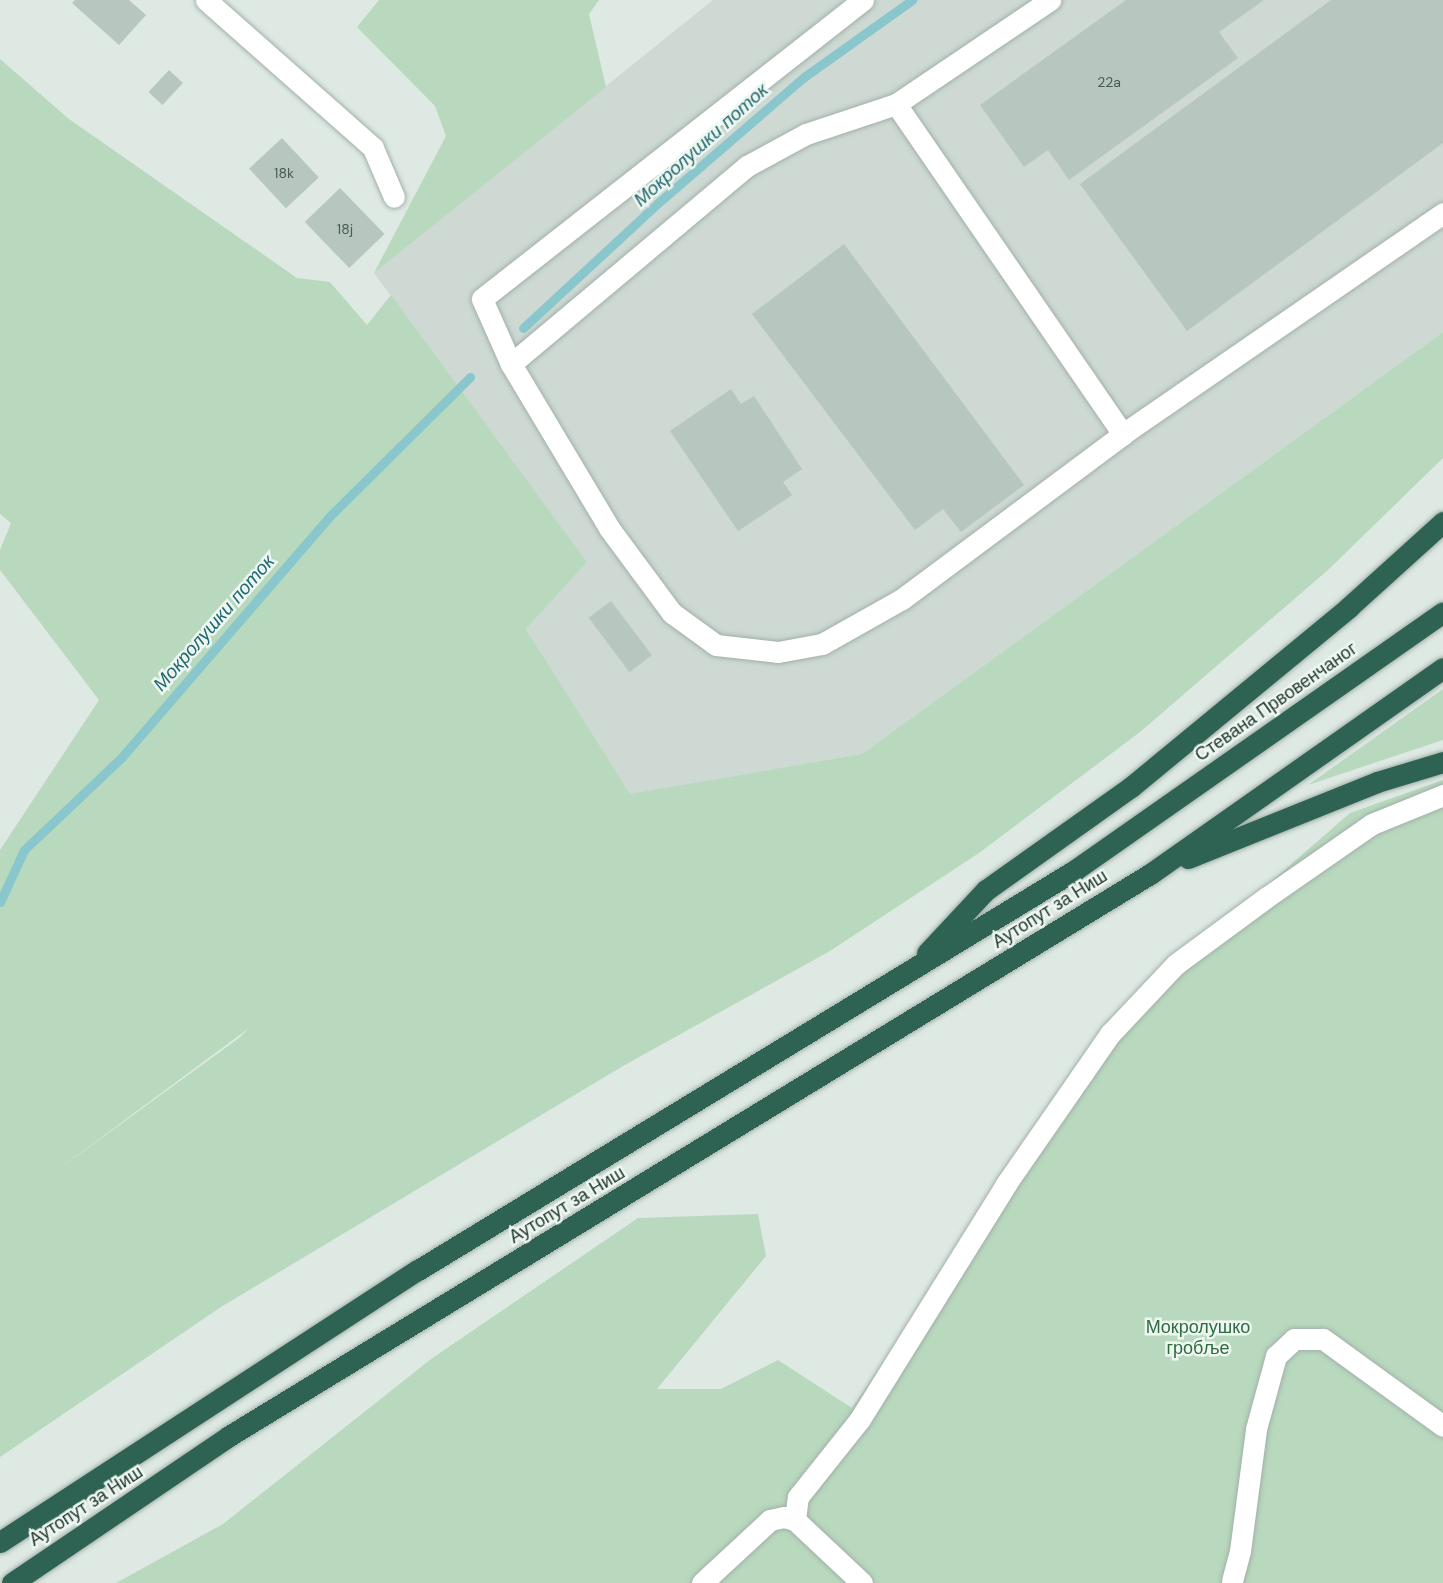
<!DOCTYPE html>
<html>
<head>
<meta charset="utf-8">
<style>
  body { margin:0 }
  #map { position:relative; width:1443px; height:1583px; overflow:hidden; background:#dee9e3; font-family:"DM Sans",sans-serif }
  div>[style] { position:absolute }
  [style*='--x'] { left:calc(var(--x)*1px); top:calc(var(--y)*1px); width:calc(var(--w)*1px); rotate:calc(var(--a)*1deg) }
  .built>* { inset:0; background:#cdd9d2 }
  .green>* { inset:0; background:#b8d9be }
  .stream>* { height:9px; margin:-4.5px; padding:0 4.5px; transform-origin:4.5px; border-radius:4.5px; background:#89c7cc }
  .building>* { inset:0; background:#b7c6bf; transform-origin:0 0 }
  .roads { filter:drop-shadow(0 0 2px #a2b0a9) drop-shadow(0 0 2px #a2b0a9) }
  .minor>* { height:21px; margin:-10.5px; padding:0 10.5px; transform-origin:10.5px; border-radius:10.5px; background:#fff }
  .highway>* { height:21px; margin:-10.5px; padding:0 10.5px; transform-origin:10.5px; border-radius:10.5px; background:#2e6253 }
  span { translate:-50% -50%; white-space:nowrap; text-align:center; line-height:1.15; -webkit-text-stroke:5px #eef6f1; paint-order:stroke }
  .number-label { font-size:14px; color:#465c53 }
  .number-label span { -webkit-text-stroke-width:0 }
  .street-label { font-size:18px; color:#21382f }
  .park-label { font-size:18px; color:#2e6c40 }
  .water-label { font-size:19px; color:#1f696f; font-style:italic }
</style>
</head>
<body>
<div id="map">
  <div class="built">
    <i style="clip-path:polygon(713px 0,1443px 0,1443px 332px,862px 754px,630px 795px,526px 629px,587px 562px,374px 273px)"></i>
  </div>
  <div class="green">
    <i style="clip-path:polygon(379px 0,599px 0,589px 14px,606px 87px,374px 273px,446px 136px,435px 106px,357px 27px)"></i>
    <i style="clip-path:polygon(evenodd,0 59px,69px 119px,297px 278px,330px 282px,367px 325px,391px 295px,587px 562px,526px 629px,630px 794px,862px 754px,1443px 332px,1443px 458px,1328px 570px,1140px 732px,979px 853px,830px 951px,623px 1066px,221px 1307px,0 1457px,0 850px,99px 700px,0 570px,0 550px,11px 523px,0 514px,0 59px,249px 1028px,239px 1038px,48px 1177px,249px 1028px)"></i>
    <i style="clip-path:polygon(1443px 688px,1443px 740px,1308px 785px,1443px 689px)"></i>
    <i style="clip-path:polygon(1443px 780px,1443px 1583px,116px 1583px,223px 1524px,431px 1359px,638px 1218px,758px 1214px,766px 1256px,657px 1389px,721px 1389px,778px 1360px,852px 1408px,1110px 1034px,1176px 964px,1350px 813px)"></i>
  </div>
  <div class="stream">
    <i style="--x:523;--y:328;--w:184;--a:-42.8"></i>
    <i style="--x:658;--y:203;--w:193;--a:-40.8"></i>
    <i style="--x:804;--y:77;--w:133;--a:-35.5"></i>
    <i style="--x:0;--y:902;--w:57;--a:-65.2"></i>
    <i style="--x:24;--y:850;--w:134;--a:-43.5"></i>
    <i style="--x:121;--y:758;--w:321;--a:-49.2"></i>
    <i style="--x:331;--y:515;--w:196;--a:-44.8"></i>
  </div>
  <div class="building">
    <i style="clip-path:polygon(75px 0,129px 0,146px 15px,119px 45px,72px 3px)"></i>
    <i style="clip-path:polygon(1126px 0,1264px 0,1219px 32px,1238px 58px,1069px 180px,1048px 150px,1024px 167px,980px 105px)"></i>
    <i style="clip-path:polygon(1331px 0,1443px 0,1443px 143px,1187px 331px,1080px 184px)"></i>
    <i style="left:169px;top:70px;width:19px;height:30px;rotate:43deg"></i>
    <i style="left:282px;top:138px;width:54px;height:45px;rotate:47deg"></i>
    <i style="left:340px;top:188px;width:64px;height:49px;rotate:46deg"></i>
    <i style="clip-path:polygon(844px 244px,1024px 485px,961px 532px,943px 509px,915px 530px,752px 314px)"></i>
    <i style="clip-path:polygon(731px 389px,741px 404px,754px 396px,802px 469px,783px 482px,792px 495px,738px 531px,670px 431px)"></i>
    <i style="left:611px;top:601px;width:68px;height:28px;rotate:53deg"></i>
  </div>
  <div class="roads">
    <div class="minor">
      <i style="--x:206;--y:0;--w:223;--a:41.5"></i>
      <i style="--x:373;--y:148;--w:53;--a:66.8"></i>
      <i style="--x:863;--y:0;--w:484;--a:141.9"></i>
      <i style="--x:482;--y:299;--w:71;--a:66"></i>
      <i style="--x:511;--y:364;--w:191;--a:59.1"></i>
      <i style="--x:609;--y:528;--w:106;--a:53.5"></i>
      <i style="--x:672;--y:613;--w:54;--a:36"></i>
      <i style="--x:716;--y:645;--w:62;--a:6.4"></i>
      <i style="--x:778;--y:652;--w:45;--a:-10.3"></i>
      <i style="--x:822;--y:644;--w:92;--a:-29.4"></i>
      <i style="--x:902;--y:599;--w:276;--a:-36.7"></i>
      <i style="--x:1123;--y:434;--w:389;--a:-34.6"></i>
      <i style="--x:896;--y:104;--w:401;--a:55.5"></i>
      <i style="--x:511;--y:364;--w:308;--a:-40"></i>
      <i style="--x:747;--y:166;--w:67;--a:-28.5"></i>
      <i style="--x:806;--y:134;--w:95;--a:-18.4"></i>
      <i style="--x:896;--y:104;--w:186;--a:-34"></i>
      <i style="--x:1232;--y:1581;--w:31;--a:-75"></i>
      <i style="--x:1240;--y:1551;--w:123;--a:-82.5"></i>
      <i style="--x:1256;--y:1429;--w:76;--a:-74.7"></i>
      <i style="--x:1276;--y:1356;--w:25;--a:-43"></i>
      <i style="--x:1294;--y:1339;--w:29;--a:0"></i>
      <i style="--x:1323;--y:1339;--w:148;--a:35.9"></i>
      <i style="--x:702;--y:1583;--w:93;--a:-42.8"></i>
      <i style="--x:770;--y:1520;--w:14;--a:-12"></i>
      <i style="--x:784;--y:1517;--w:11;--a:15"></i>
      <i style="--x:862;--y:1583;--w:92;--a:-136.8"></i>
      <i style="--x:795;--y:1520;--w:23;--a:-83"></i>
      <i style="--x:798;--y:1497;--w:100;--a:-51.5"></i>
      <i style="--x:860;--y:1419;--w:277;--a:-58.1"></i>
      <i style="--x:1006;--y:1184;--w:183;--a:-55.3"></i>
      <i style="--x:1110;--y:1034;--w:96;--a:-46.7"></i>
      <i style="--x:1176;--y:964;--w:113;--a:-36.4"></i>
      <i style="--x:1267;--y:897;--w:128;--a:-34.8"></i>
      <i style="--x:1372;--y:824;--w:77;--a:-22.2"></i>
    </div>
    <div class="highway">
      <i style="--x:1188;--y:858;--w:204;--a:-21.9"></i>
      <i style="--x:1377;--y:782;--w:69;--a:-16.9"></i>
      <i style="--x:927;--y:953;--w:86;--a:-46.9"></i>
      <i style="--x:986;--y:890;--w:178;--a:-35.4"></i>
      <i style="--x:1131;--y:787;--w:283;--a:-39.5"></i>
      <i style="--x:1349;--y:607;--w:127;--a:-42.1"></i>
      <i style="--x:0;--y:1542;--w:499;--a:-33.1"></i>
      <i style="--x:418;--y:1270;--w:769;--a:-31.33"></i>
      <i style="--x:1075;--y:870;--w:449;--a:-35"></i>
      <i style="--x:12;--y:1583;--w:262;--a:-34.1"></i>
      <i style="--x:229;--y:1436;--w:1079;--a:-31.39"></i>
      <i style="--x:1150;--y:874;--w:358;--a:-35.1"></i>
    </div>
  </div>
  <div class="number-label">
    <span style="left:1109px;top:82px">22a</span>
    <span style="left:284px;top:173px">18k</span>
    <span style="left:345px;top:229px">18j</span>
  </div>
  <div class="street-label">
    <span style="left:1276px;top:702px;rotate:-35deg">Стевана Првовенчаног</span>
    <span style="left:1050px;top:909px;rotate:-32deg">Аутопут за Ниш</span>
    <span style="left:567px;top:1205px;rotate:-31deg">Аутопут за Ниш</span>
    <span style="left:86px;top:1506px;rotate:-33deg">Аутопут за Ниш</span>
  </div>
  <div class="park-label">
    <span style="left:1198px;top:1338px">Мокролушко<br>гробље</span>
  </div>
  <div class="water-label">
    <span style="left:701px;top:145px;rotate:-42deg">Мокролушки поток</span>
    <span style="left:214px;top:623px;rotate:-49deg">Мокролушки поток</span>
  </div>
</div>
</body>
</html>
